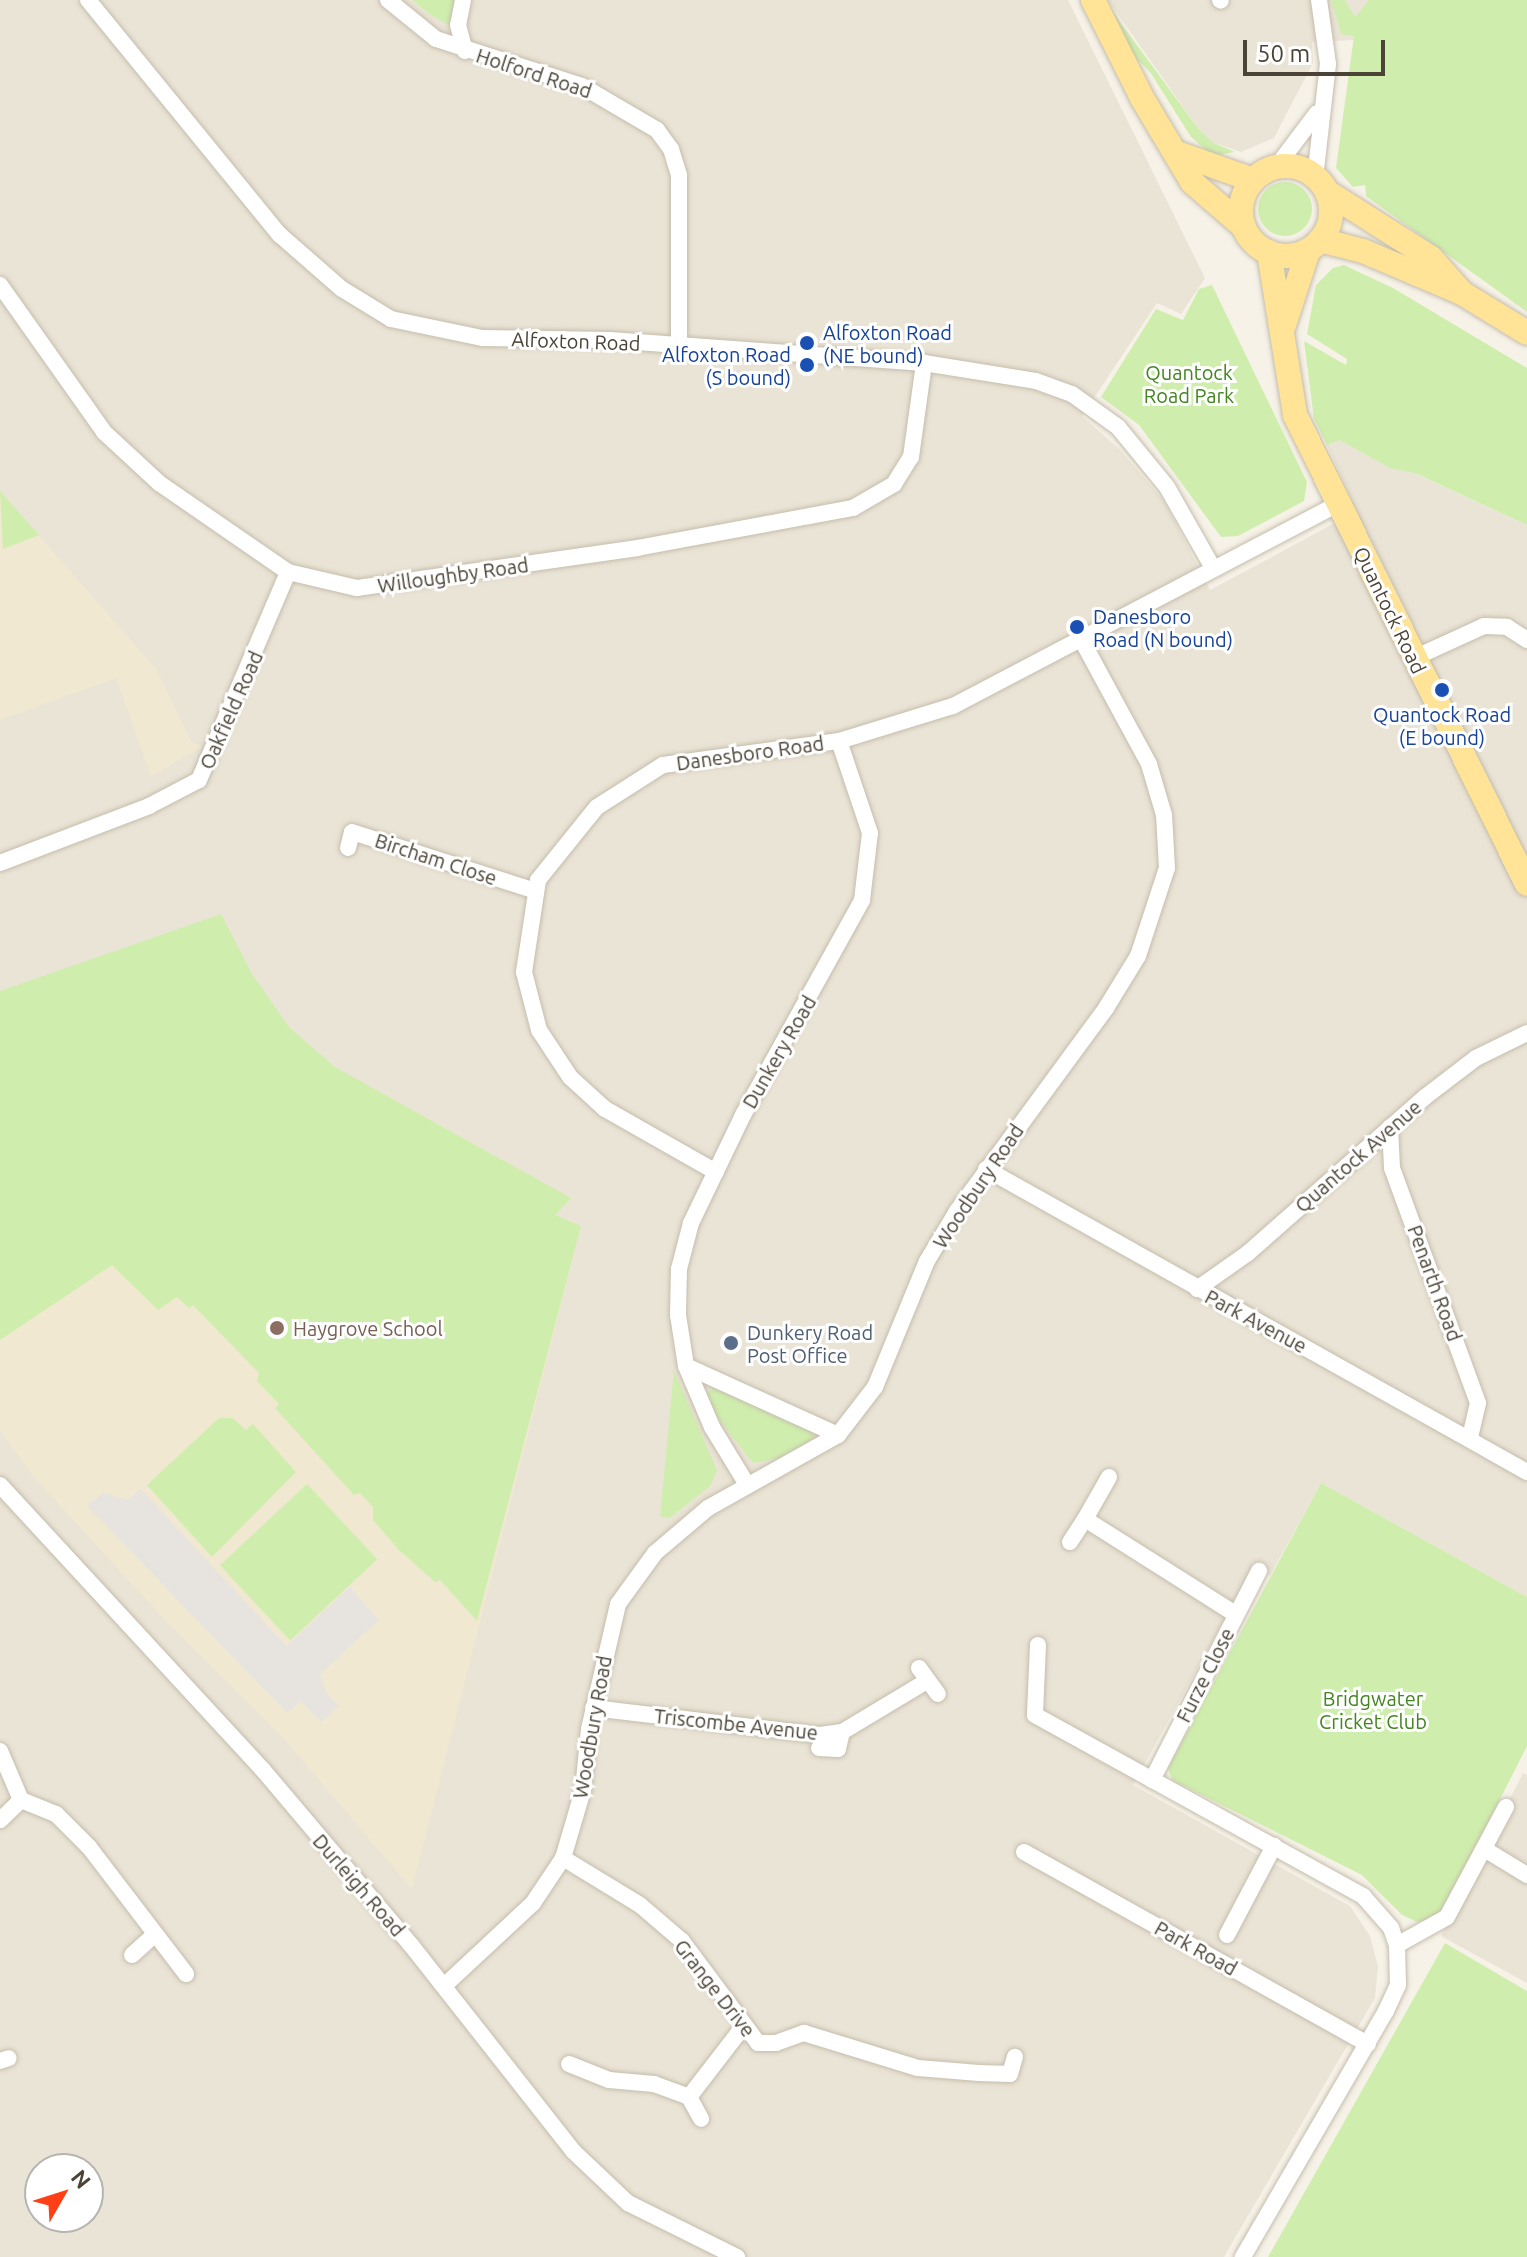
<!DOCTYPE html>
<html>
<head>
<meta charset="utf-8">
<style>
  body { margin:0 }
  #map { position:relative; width:1527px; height:2257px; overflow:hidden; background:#f6f2e8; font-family:Ubuntu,sans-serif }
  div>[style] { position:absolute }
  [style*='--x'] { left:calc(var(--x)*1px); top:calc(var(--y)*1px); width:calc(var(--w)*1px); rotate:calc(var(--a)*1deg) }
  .residential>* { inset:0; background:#eae4d6 }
  .education>* { inset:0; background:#f0e8d1 }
  .green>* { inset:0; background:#cfeead; transform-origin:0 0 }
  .round { border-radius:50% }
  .parking>* { inset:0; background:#e7e4e0 }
  .roads { filter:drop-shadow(0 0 2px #c5bdac) drop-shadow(0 0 2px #c5bdac) }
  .minor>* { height:16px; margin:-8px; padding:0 8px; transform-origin:8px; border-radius:8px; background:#fff }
  .primary>* { height:24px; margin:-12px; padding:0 12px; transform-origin:12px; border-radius:12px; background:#ffe498 }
  .primary>.ring { margin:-12px; padding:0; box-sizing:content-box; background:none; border:24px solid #ffe498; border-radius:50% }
  .dots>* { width:22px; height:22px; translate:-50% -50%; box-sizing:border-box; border:4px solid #fff; border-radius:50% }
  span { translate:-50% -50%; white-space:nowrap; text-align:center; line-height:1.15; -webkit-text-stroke:6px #fff; paint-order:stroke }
  .street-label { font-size:20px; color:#4a4336 }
  .transit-label { font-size:20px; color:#164399 }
  .left { translate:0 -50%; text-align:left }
  .right { translate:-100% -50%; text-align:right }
  .park-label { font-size:20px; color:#448421 }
  .education-label { font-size:20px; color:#785e54 }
  .service-label { font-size:20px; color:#4e5e75 }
  .north { position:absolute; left:24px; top:2153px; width:80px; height:80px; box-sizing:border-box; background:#fff; border:2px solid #b7b4af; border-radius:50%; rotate:51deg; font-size:22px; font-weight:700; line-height:32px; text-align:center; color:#4a4336 }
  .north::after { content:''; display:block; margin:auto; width:28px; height:36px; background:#ff3f16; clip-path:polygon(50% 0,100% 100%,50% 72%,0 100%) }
  .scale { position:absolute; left:1243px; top:40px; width:142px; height:36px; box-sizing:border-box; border:4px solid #4a4336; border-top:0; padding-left:10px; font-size:24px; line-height:28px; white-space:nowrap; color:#4a4336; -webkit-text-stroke:6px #fff; paint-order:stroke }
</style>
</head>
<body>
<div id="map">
  <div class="residential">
    <i style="clip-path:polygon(evenodd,0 0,1068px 0,1205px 278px,1181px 314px,1157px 303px,1082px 416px,1119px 449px,1165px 502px,1210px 590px,1357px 511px,1327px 445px,1340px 439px,1391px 468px,1416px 474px,1527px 525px,1527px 1597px,1321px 1483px,1270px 1576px,1253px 1567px,1133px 1785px,1350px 1906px,1370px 1936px,1378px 1967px,1375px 1998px,1224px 2257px,0 2257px,0 0,40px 2169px,88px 2169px,88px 2217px,40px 2217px,40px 2169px)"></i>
    <i style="clip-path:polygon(1108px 0,1378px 0,1354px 40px,1312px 42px,1313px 63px,1274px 138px,1241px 152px,1212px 142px,1197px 127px)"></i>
    <i style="clip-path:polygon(1523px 1773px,1527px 1775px,1527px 1983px,1441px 1936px)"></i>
  </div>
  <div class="education">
    <i style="clip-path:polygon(0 491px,156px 669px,191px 741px,202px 747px,151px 776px,116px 678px,0 720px)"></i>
    <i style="clip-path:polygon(252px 974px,289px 1027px,335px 1067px,571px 1198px,555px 1215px,581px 1226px,412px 1889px,280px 1734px,166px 1621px,32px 1475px,0 1430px,0 992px)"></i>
  </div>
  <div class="green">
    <i style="clip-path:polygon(412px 0,455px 0,454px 28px,431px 15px)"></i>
    <i style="clip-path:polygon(1104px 0,1197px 127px,1212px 142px,1235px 152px,1213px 156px,1191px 137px,1150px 72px,1130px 52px)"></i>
    <i style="clip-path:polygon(1331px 0,1345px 0,1355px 17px,1369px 0,1527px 0,1527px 312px,1366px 196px,1365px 185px,1353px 187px,1336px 168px,1354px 36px,1341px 34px)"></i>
    <i class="round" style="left:1258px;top:182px;width:54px;height:54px"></i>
    <i style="clip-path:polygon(1344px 265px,1393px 288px,1527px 368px,1527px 525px,1417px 474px,1390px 468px,1340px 440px,1327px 445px,1314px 419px,1304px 341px,1346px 365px,1347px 359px,1307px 334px,1316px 285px,1333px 268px)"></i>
    <i style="clip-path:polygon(1212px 285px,1307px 482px,1304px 501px,1238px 536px,1221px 537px,1139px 425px,1101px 397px,1156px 309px,1183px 320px,1199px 289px)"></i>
    <i style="clip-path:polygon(0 491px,39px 535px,3px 549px)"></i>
    <i style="clip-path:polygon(221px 914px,252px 974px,289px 1027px,335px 1067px,571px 1198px,555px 1215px,581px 1226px,477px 1621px,440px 1580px,435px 1582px,399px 1550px,373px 1520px,373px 1507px,360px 1493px,354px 1495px,275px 1408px,279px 1404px,257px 1381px,259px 1373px,193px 1305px,189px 1308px,177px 1297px,158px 1310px,112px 1265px,0 1340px,0 991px)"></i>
    <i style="clip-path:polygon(674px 1371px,717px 1470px,710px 1486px,670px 1518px,660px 1516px)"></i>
    <i style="clip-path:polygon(713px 1388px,813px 1432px,814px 1439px,790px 1456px,753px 1463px,717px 1417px,707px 1393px)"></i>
    <i style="clip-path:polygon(219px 1418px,233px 1418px,246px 1430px,253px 1424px,296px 1472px,212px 1557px,147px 1485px)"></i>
    <i style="clip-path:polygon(1321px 1483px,1527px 1597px,1527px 1746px,1445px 1908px,1432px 1919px,1417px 1922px,1402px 1915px,1362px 1875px,1172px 1780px,1168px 1768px)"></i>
    <i style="left:307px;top:1484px;width:103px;height:119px;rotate:47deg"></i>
    <i style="clip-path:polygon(1445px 1943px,1527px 1991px,1527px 2257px,1268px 2257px)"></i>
  </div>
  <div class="parking">
    <i style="clip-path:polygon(141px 1489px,286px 1646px,350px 1587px,379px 1620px,320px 1674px,327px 1694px,339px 1706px,321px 1722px,301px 1701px,287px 1713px,87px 1506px,103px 1493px,128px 1500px)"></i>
  </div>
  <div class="roads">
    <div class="minor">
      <i style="--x:88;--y:0;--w:303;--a:50.8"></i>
      <i style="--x:280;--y:235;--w:82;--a:41.1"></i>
      <i style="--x:342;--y:289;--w:57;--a:31.5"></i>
      <i style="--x:391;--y:319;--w:93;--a:11.8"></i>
      <i style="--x:482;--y:338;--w:128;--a:0.9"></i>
      <i style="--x:610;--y:340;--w:315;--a:4.2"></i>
      <i style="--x:924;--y:363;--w:113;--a:9.1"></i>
      <i style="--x:1036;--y:381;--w:38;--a:20"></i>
      <i style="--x:1072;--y:394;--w:57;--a:35.7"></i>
      <i style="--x:1118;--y:427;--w:77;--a:50.8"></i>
      <i style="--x:1167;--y:487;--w:93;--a:60.4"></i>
      <i style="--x:388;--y:0;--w:62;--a:39.1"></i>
      <i style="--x:436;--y:39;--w:153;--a:17.8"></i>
      <i style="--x:582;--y:86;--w:87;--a:30.4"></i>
      <i style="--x:657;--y:130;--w:24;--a:54"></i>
      <i style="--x:671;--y:149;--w:27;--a:73"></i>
      <i style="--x:679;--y:175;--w:170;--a:90"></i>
      <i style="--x:463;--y:0;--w:25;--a:101"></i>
      <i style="--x:458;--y:25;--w:27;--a:75"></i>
      <i style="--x:1220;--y:0;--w:1;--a:45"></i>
      <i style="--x:1277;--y:166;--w:66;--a:-53"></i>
      <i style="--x:1315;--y:178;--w:115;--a:-83.5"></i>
      <i style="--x:1328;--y:64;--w:65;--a:-98"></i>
      <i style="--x:0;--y:285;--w:180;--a:54.7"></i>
      <i style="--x:104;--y:432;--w:75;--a:42.8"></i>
      <i style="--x:159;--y:483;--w:157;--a:34.6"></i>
      <i style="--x:288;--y:572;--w:71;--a:13.1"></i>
      <i style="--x:357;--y:588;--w:283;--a:-8.1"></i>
      <i style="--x:637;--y:548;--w:220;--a:-10.5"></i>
      <i style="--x:853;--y:508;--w:48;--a:-30.3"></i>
      <i style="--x:894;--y:484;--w:32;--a:-58"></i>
      <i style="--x:911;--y:457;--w:95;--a:-82.1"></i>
      <i style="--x:1414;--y:658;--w:77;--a:-24.6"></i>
      <i style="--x:1484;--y:626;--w:23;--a:2"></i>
      <i style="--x:1507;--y:627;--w:24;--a:33"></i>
      <i style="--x:348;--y:848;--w:16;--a:-76"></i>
      <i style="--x:352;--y:832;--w:193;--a:17.8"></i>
      <i style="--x:0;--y:863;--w:160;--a:-20.9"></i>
      <i style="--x:149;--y:806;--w:56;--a:-27.5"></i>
      <i style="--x:199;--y:780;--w:226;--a:-66.8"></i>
      <i style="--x:1390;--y:1127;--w:41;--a:87.2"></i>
      <i style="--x:1392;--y:1168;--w:250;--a:69.9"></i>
      <i style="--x:1478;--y:1403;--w:37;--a:103"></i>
      <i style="--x:986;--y:1169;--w:620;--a:29.25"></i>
      <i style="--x:716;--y:1172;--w:128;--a:-150.4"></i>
      <i style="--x:605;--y:1109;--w:47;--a:-137.6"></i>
      <i style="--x:570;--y:1077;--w:56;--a:-123.4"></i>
      <i style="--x:539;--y:1030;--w:60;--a:-104.5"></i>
      <i style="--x:524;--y:972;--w:93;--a:-81.3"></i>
      <i style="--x:538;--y:880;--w:94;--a:-51.1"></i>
      <i style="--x:597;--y:807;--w:78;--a:-32.5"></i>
      <i style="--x:663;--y:765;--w:178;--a:-7.8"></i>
      <i style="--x:839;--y:741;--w:119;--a:-17.1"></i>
      <i style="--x:953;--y:706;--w:435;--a:-27.7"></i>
      <i style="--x:1197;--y:1289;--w:62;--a:-35.2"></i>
      <i style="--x:1248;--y:1253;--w:236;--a:-41.4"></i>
      <i style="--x:1425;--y:1097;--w:64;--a:-37.4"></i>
      <i style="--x:1476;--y:1058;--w:57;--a:-26.1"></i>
      <i style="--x:686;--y:1366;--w:167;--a:24.4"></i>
      <i style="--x:1109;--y:1477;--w:48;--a:119.7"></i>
      <i style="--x:1085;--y:1519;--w:178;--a:32.3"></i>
      <i style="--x:746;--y:1483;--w:66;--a:-121.3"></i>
      <i style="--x:712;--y:1427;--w:66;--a:-113.1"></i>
      <i style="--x:686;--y:1366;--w:52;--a:-98.9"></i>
      <i style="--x:678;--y:1315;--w:46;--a:-88.8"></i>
      <i style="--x:679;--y:1269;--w:48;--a:-75.4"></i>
      <i style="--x:691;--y:1223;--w:120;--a:-64.3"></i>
      <i style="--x:743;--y:1115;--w:246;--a:-61"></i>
      <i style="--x:862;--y:900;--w:67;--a:-83.2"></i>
      <i style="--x:870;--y:833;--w:97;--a:-108.6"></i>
      <i style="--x:0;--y:1485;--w:388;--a:47.3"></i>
      <i style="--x:263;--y:1770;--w:229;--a:49.8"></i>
      <i style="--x:411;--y:1945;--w:262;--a:51.8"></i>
      <i style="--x:573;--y:2151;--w:76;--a:43.4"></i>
      <i style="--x:628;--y:2203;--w:122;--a:26.4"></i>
      <i style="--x:1070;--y:1542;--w:27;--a:-57"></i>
      <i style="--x:1038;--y:1645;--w:70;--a:92.5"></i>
      <i style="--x:1035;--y:1715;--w:375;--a:28.9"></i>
      <i style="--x:1363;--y:1896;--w:43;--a:48.8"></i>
      <i style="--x:1391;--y:1928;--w:18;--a:71"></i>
      <i style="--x:1397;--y:1945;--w:40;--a:88.6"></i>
      <i style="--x:1398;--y:1985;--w:29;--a:115"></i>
      <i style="--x:1386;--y:2011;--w:285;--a:120.2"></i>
      <i style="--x:919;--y:1668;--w:32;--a:54"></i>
      <i style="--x:593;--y:1708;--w:229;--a:6.8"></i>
      <i style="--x:820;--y:1735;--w:22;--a:-8"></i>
      <i style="--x:842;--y:1732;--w:99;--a:-31"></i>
      <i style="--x:819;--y:1748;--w:19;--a:3"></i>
      <i style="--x:838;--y:1749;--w:17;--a:-77"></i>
      <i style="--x:0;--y:1751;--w:53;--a:66.8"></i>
      <i style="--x:21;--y:1800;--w:29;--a:136"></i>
      <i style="--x:1152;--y:1780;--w:235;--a:-62.9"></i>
      <i style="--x:21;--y:1800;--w:38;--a:22"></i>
      <i style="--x:56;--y:1814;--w:47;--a:45"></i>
      <i style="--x:89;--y:1847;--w:160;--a:52.6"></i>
      <i style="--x:1486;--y:1850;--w:48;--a:31.4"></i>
      <i style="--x:1024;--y:1852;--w:394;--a:29.2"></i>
      <i style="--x:563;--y:1858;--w:90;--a:31.4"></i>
      <i style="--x:640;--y:1905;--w:55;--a:40.6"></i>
      <i style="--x:682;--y:1941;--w:127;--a:53.3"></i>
      <i style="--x:758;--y:2043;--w:18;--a:0"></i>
      <i style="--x:776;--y:2043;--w:30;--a:-20"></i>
      <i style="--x:804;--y:2033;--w:119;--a:17.1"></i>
      <i style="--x:918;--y:2068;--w:61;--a:4.7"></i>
      <i style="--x:979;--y:2073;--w:31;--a:2"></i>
      <i style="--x:1010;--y:2074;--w:18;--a:-74"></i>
      <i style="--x:1227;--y:1935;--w:101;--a:-62.2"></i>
      <i style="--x:1397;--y:1945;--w:57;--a:-29.2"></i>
      <i style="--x:1447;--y:1917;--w:125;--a:-61.8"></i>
      <i style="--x:132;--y:1955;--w:31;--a:-42"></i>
      <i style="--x:444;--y:1986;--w:122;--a:-43"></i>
      <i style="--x:533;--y:1903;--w:54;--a:-56.3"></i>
      <i style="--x:563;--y:1858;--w:71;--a:-73.6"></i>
      <i style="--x:583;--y:1790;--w:61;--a:-84.4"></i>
      <i style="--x:589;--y:1729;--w:128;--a:-76.9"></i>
      <i style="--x:618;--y:1604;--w:63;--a:-54"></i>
      <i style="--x:655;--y:1553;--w:70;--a:-40.3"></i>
      <i style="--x:708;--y:1508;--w:149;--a:-29.3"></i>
      <i style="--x:838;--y:1435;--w:61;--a:-52.4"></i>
      <i style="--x:875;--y:1387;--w:136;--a:-67.6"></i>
      <i style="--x:927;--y:1261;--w:58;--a:-59"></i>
      <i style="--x:957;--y:1211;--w:252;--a:-53.7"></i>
      <i style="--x:1106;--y:1008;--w:61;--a:-58.4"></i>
      <i style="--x:1138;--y:956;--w:93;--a:-71.8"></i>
      <i style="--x:1167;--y:868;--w:53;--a:-93.2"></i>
      <i style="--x:1164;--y:815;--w:53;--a:-106.4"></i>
      <i style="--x:1149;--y:764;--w:142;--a:-118.5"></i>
      <i style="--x:0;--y:2061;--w:9;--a:-18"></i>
      <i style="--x:569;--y:2064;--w:43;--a:21.8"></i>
      <i style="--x:609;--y:2080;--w:45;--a:5.1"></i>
      <i style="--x:654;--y:2084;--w:37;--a:20"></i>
      <i style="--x:689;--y:2097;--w:88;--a:-52.4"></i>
      <i style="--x:689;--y:2097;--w:25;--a:61"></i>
    </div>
    <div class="primary">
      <i style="--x:1093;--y:0;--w:110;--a:63.4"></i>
      <i style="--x:1142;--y:98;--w:98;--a:59.2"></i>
      <i style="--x:1192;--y:182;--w:69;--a:40.9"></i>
      <i style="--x:1180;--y:154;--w:77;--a:19.6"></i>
      <i class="ring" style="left:1241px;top:166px;width:66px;height:66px"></i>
      <i style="--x:1327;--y:192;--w:123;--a:32.4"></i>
      <i style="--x:1431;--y:258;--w:47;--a:48.5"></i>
      <i style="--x:1320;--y:240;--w:44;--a:14.3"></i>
      <i style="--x:1363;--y:251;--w:108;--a:23"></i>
      <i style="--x:1462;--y:293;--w:76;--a:31.6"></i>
      <i style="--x:1269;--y:252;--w:165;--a:80.9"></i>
      <i style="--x:1295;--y:415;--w:523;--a:63.68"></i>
      <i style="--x:1284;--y:325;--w:78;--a:-72"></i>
    </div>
  </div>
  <div class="dots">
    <i style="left:807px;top:343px;background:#1a4fb4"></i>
    <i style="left:807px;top:365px;background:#1a4fb4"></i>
    <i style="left:1077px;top:627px;background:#1a4fb4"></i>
    <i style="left:1442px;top:690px;background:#1a4fb4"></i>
    <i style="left:277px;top:1328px;background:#8d6e63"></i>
    <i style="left:731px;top:1343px;background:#5c6f8a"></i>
  </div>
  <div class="street-label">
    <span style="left:534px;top:73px;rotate:18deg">Holford Road</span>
    <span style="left:576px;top:341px;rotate:2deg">Alfoxton Road</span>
    <span style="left:453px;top:575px;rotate:-8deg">Willoughby Road</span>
    <span style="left:1390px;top:610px;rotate:64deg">Quantock Road</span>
    <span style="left:231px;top:710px;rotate:-66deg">Oakfield Road</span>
    <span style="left:750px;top:753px;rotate:-8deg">Danesboro Road</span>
    <span style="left:436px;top:859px;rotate:18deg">Bircham Close</span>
    <span style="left:779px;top:1052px;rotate:-60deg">Dunkery Road</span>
    <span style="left:1358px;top:1156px;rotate:-41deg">Quantock Avenue</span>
    <span style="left:978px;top:1186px;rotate:-56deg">Woodbury Road</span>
    <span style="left:1435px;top:1283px;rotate:70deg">Penarth Road</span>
    <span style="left:1256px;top:1321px;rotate:28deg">Park Avenue</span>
    <span style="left:1205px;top:1675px;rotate:-63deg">Furze Close</span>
    <span style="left:736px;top:1724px;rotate:6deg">Triscombe Avenue</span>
    <span style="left:592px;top:1727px;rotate:-80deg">Woodbury Road</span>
    <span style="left:359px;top:1885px;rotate:49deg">Durleigh Road</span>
    <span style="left:1196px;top:1948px;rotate:29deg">Park Road</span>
    <span style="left:715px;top:1988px;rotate:52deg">Grange Drive</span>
  </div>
  <div class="transit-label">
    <span class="left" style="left:823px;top:344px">Alfoxton Road<br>(NE bound)</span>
    <span class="right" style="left:791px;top:366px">Alfoxton Road<br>(S bound)</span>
    <span class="left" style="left:1093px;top:628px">Danesboro<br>Road (N bound)</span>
    <span style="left:1442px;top:726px">Quantock Road<br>(E bound)</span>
  </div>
  <div class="park-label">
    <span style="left:1189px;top:384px">Quantock<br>Road Park</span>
    <span style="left:1373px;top:1710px">Bridgwater<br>Cricket Club</span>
  </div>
  <div class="education-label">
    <span class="left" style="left:293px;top:1328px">Haygrove School</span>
  </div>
  <div class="service-label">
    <span class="left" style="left:747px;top:1344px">Dunkery Road<br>Post Office</span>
  </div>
  <div class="north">N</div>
  <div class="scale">50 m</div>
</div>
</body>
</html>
